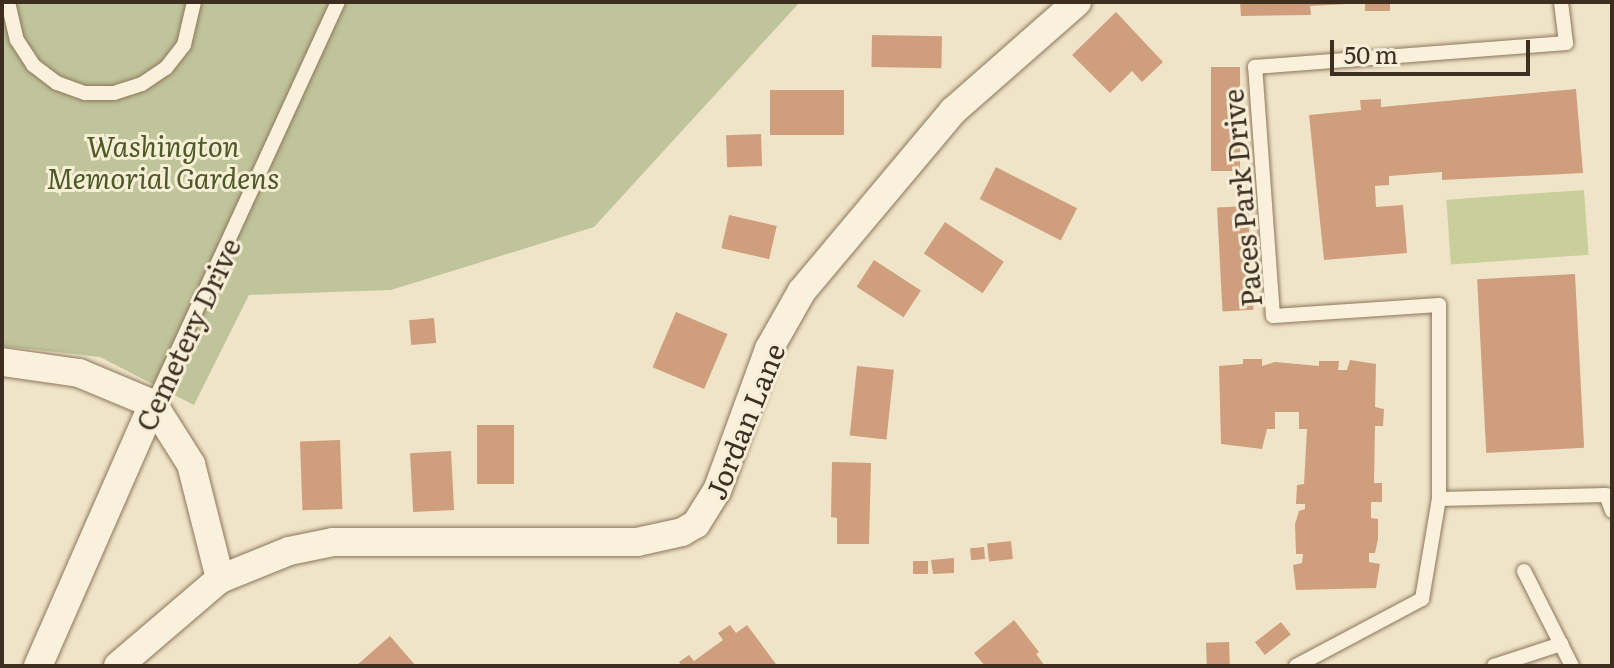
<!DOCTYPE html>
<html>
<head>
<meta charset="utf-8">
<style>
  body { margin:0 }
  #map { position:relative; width:1614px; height:668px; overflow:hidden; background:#f0e4c8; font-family:Literata,serif }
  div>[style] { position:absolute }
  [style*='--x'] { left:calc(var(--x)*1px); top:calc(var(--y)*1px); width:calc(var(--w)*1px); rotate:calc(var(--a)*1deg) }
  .green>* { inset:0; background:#c9cf9b; transform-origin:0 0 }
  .cemetery>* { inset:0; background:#bfc49a }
  .building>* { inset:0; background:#cf9f7d; transform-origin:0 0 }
  .roads { filter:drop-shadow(0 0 2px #8d765c) drop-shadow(0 0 2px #8d765c) }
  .service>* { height:14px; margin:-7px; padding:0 7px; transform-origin:7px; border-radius:7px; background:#faf1dc }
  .minor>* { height:28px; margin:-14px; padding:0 14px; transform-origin:14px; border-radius:14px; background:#faf1dc }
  span { translate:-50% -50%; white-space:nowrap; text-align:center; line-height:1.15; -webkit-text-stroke:6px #f7eed8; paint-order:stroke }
  .park-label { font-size:28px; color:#4d5a26; font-style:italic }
  .street-label { font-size:28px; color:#3d2e20 }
  .frame { position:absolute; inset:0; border:4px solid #3d2e20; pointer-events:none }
  .scale { position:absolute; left:1330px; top:40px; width:200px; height:36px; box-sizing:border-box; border:4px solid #3d2e20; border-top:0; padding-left:10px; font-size:24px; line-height:28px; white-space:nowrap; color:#3d2e20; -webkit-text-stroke:6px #f7eed8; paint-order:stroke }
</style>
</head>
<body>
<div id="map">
  <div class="green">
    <i style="left:1584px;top:190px;width:65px;height:138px;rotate:86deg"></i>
  </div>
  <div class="cemetery">
    <i style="clip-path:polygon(2px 2px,800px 2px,594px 227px,391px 290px,249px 295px,194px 405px,100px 357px,2px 346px)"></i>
  </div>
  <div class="building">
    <i style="clip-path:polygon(1240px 2px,1347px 2px,1347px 4px,1310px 6px,1311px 15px,1241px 16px)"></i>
    <i style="left:1365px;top:2px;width:25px;height:9px"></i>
    <i style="clip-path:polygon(1116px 12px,1163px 62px,1142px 82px,1132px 71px,1110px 93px,1072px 55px)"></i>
    <i style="left:872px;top:35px;width:70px;height:32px;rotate:1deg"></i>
    <i style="left:1211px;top:67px;width:29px;height:104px"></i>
    <i style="clip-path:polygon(1576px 89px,1583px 173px,1442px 180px,1442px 172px,1389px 176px,1389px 185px,1375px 186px,1376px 207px,1403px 205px,1407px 253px,1324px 260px,1309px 115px,1361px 110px,1360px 100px,1381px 99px,1381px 107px)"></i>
    <i style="left:770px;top:90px;width:74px;height:45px"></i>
    <i style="left:761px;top:134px;width:32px;height:35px;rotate:88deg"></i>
    <i style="left:996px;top:167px;width:91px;height:36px;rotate:27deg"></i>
    <i style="left:1248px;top:206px;width:104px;height:31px;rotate:87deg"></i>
    <i style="left:729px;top:215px;width:49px;height:34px;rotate:13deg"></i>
    <i style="left:945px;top:222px;width:71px;height:38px;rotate:34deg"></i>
    <i style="left:874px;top:260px;width:56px;height:32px;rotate:33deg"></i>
    <i style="left:1575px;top:274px;width:174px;height:98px;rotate:87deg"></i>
    <i style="left:676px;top:312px;width:56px;height:60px;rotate:23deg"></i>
    <i style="left:434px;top:318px;width:25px;height:25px;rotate:85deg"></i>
    <i style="clip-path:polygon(1243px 359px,1262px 359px,1262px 366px,1275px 362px,1319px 366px,1319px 361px,1339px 361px,1338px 370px,1347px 370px,1350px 360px,1376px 364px,1375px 407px,1384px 409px,1383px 426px,1375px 426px,1374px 483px,1382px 483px,1382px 502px,1371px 502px,1371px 518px,1378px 519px,1378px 539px,1375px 553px,1369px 553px,1369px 562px,1380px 564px,1376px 588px,1296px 590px,1293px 565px,1302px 563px,1303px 554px,1296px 554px,1295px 524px,1299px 511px,1305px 509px,1305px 504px,1296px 504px,1297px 485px,1304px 484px,1307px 429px,1299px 429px,1299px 412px,1275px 412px,1275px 429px,1267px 429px,1262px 449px,1221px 444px,1219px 366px,1243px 364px)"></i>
    <i style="left:857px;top:366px;width:37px;height:70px;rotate:6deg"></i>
    <i style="left:477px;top:425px;width:37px;height:59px"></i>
    <i style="left:340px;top:440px;width:69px;height:40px;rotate:88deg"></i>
    <i style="left:451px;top:451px;width:59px;height:41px;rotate:87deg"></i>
    <i style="clip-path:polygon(832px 462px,871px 463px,869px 544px,837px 544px,837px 518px,831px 517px)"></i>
    <i style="left:1011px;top:541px;width:18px;height:24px;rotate:84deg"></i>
    <i style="left:984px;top:547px;width:12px;height:14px;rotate:85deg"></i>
    <i style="clip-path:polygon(954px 558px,954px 573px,933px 574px,931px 560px)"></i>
    <i style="left:913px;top:561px;width:15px;height:13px"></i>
    <i style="clip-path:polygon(1014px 620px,1039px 652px,1036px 654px,1045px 666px,985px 666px,974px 653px)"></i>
    <i style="left:1281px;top:622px;width:16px;height:33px;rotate:52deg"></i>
    <i style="clip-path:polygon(730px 625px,736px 633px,747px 625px,776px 664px,682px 666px,679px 662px,689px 655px,694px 661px,723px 640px,718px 633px)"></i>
    <i style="clip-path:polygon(390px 636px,416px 666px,356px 666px)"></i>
    <i style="left:1229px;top:642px;width:24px;height:23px;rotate:88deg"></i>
  </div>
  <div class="roads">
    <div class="service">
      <i style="--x:8;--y:2;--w:39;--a:77"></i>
      <i style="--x:17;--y:40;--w:30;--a:57"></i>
      <i style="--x:33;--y:65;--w:30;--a:37"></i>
      <i style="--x:57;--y:83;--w:30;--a:20"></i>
      <i style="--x:85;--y:93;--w:29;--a:0"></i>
      <i style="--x:114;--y:93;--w:29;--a:-18"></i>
      <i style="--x:142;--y:84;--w:29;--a:-34"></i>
      <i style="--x:166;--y:68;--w:29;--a:-52"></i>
      <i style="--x:184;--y:45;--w:44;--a:-76.9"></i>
      <i style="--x:153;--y:404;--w:443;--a:-65.3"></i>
      <i style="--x:1439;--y:499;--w:167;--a:-1.4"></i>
      <i style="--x:1606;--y:495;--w:17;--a:69"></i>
      <i style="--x:1524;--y:571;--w:106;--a:63.2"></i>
      <i style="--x:1296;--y:666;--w:143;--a:-28"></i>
      <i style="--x:1422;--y:599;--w:101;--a:-80.4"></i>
      <i style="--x:1439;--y:499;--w:194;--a:-90"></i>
      <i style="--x:1439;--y:305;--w:166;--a:176.2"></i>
      <i style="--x:1273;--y:316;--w:250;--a:-94.1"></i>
      <i style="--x:1255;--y:67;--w:312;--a:-4.4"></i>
      <i style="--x:1566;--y:43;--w:41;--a:-97"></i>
      <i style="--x:1494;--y:666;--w:71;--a:-18.2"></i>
    </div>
    <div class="minor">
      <i style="--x:2;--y:362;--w:78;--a:8.1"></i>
      <i style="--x:79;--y:373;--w:80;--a:22.7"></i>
      <i style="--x:153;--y:404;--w:71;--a:57.7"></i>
      <i style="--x:191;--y:464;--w:119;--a:75.8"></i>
      <i style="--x:38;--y:666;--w:286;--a:-66.3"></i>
      <i style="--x:118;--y:666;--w:134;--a:-40.5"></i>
      <i style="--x:220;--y:579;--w:74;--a:-22.1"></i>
      <i style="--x:289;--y:551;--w:45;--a:-11.6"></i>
      <i style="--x:333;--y:542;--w:304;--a:0"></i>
      <i style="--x:637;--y:542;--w:46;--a:-12.5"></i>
      <i style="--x:682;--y:532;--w:16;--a:-30"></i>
      <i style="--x:696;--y:524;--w:39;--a:-58"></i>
      <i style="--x:717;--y:491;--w:151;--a:-69.9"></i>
      <i style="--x:769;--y:349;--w:67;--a:-60.4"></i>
      <i style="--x:802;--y:291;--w:235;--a:-50"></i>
      <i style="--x:953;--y:111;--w:165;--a:-41.3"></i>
    </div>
  </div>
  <div class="park-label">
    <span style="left:163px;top:161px">Washington<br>Memorial Gardens</span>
  </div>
  <div class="street-label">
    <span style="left:1241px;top:198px;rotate:-95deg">Paces Park Drive</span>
    <span style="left:187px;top:334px;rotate:-65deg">Cemetery Drive</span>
    <span style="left:744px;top:421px;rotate:-68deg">Jordan Lane</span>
  </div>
  <div class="frame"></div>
  <div class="scale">50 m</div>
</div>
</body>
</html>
